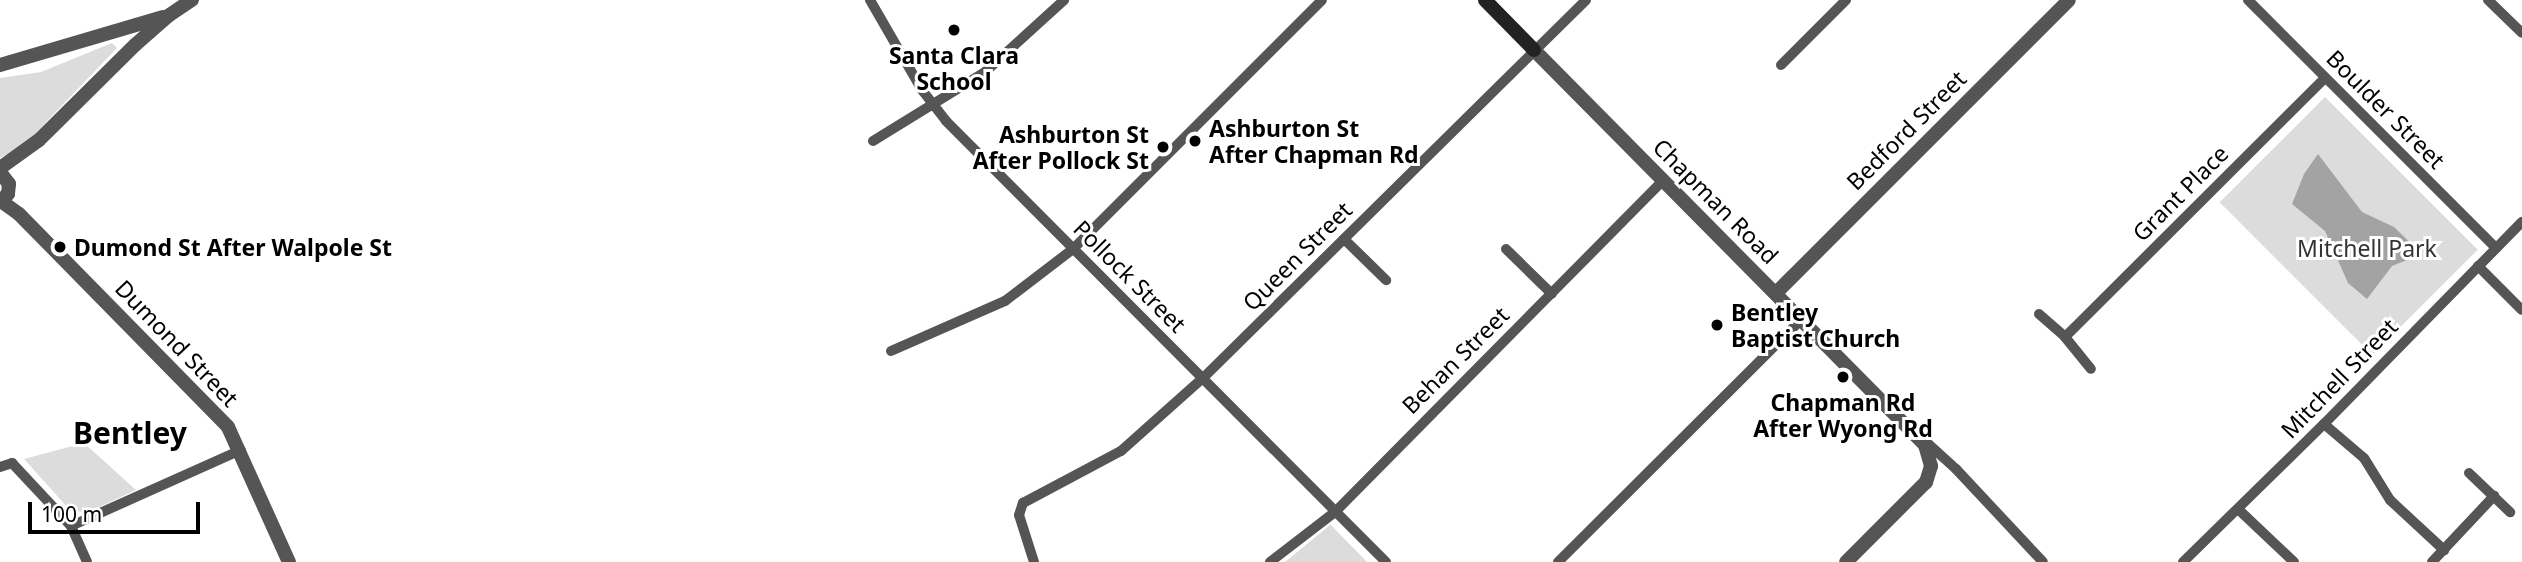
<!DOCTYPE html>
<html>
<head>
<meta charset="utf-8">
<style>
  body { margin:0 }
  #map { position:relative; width:2522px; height:562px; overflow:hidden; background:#fff; font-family:"Noto Sans",sans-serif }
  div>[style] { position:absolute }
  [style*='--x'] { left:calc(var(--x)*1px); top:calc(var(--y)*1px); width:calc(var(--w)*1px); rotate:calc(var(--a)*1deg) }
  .green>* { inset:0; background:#dcdcdc; transform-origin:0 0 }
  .water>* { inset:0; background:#a3a3a3 }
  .minor>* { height:10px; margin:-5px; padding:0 5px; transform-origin:5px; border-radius:5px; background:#555 }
  .tertiary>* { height:14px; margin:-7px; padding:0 7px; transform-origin:7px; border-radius:7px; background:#555 }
  .secondary>* { height:14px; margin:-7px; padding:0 7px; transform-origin:7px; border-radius:7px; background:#222 }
  .dots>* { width:19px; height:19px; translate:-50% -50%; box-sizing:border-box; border:4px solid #fff; border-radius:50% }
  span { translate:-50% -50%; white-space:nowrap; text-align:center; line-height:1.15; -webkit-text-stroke:6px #fff; paint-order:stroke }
  .poi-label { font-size:23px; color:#000; font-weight:700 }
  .left { translate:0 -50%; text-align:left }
  .right { translate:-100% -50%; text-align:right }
  .street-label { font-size:23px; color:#000 }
  .park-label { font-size:23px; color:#333 }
  .district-label { font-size:30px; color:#000; font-weight:700 }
  .scale { position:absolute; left:28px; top:502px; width:172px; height:32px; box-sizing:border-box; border:4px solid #000; border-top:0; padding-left:9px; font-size:21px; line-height:24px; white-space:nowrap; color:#000; -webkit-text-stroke:5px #fff; paint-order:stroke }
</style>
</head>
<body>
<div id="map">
  <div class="green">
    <i style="clip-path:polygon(112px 43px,117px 48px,24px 145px,0 158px,0 78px,41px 72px)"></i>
    <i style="left:2325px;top:97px;width:216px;height:149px;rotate:45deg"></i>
    <i style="clip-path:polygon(84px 443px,136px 490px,86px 513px,69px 509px,24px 459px)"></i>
    <i style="clip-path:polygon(1330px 524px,1367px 562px,1285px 562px,1330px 525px)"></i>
  </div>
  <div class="water">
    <i style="clip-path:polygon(2318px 154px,2362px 212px,2394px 227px,2422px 254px,2392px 266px,2367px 299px,2348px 283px,2325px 231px,2292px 204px,2304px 174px)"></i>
  </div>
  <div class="minor">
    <i style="--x:870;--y:0;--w:104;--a:60"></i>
    <i style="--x:922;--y:90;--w:39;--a:52"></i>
    <i style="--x:946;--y:121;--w:623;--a:45.07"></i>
    <i style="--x:2248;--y:0;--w:351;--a:45"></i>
    <i style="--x:2488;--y:0;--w:47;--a:44.1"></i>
    <i style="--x:1781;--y:65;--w:92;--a:-45"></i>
    <i style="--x:873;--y:141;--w:132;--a:-31.6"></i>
    <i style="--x:985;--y:72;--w:107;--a:-42.3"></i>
    <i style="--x:1344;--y:239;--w:59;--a:44.3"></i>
    <i style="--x:1506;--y:249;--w:64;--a:44.4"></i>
    <i style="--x:2478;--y:266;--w:62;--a:45"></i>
    <i style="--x:2039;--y:314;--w:35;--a:41"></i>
    <i style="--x:2065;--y:337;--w:41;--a:50.9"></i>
    <i style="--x:2065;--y:337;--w:367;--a:-44.9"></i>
    <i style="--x:891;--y:351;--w:124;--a:-23.7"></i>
    <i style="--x:1005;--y:301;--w:86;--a:-37.4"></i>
    <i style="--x:1073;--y:249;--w:352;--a:-45"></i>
    <i style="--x:2324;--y:424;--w:52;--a:40.4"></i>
    <i style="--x:2364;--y:458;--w:49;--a:58.2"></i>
    <i style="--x:2390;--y:500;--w:74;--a:42.8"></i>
    <i style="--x:1924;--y:440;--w:43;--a:42.2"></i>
    <i style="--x:1956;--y:469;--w:127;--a:46.9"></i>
    <i style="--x:0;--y:467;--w:13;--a:-18"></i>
    <i style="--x:12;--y:463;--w:86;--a:46.9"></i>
    <i style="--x:71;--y:526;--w:39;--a:66"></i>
    <i style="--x:2469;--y:473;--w:57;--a:43.6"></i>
    <i style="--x:2238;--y:509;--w:77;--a:43.4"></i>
    <i style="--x:71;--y:526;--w:186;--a:-24.1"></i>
    <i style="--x:1034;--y:562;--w:49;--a:-107.7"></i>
    <i style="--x:1019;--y:515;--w:13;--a:-72"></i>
    <i style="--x:1023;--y:503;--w:111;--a:-28"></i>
    <i style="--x:1121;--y:451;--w:110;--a:-41.7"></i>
    <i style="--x:1203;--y:378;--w:538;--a:-44.62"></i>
    <i style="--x:1270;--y:562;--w:82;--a:-37.6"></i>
    <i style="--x:1335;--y:512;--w:467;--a:-45.3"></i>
    <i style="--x:1558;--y:562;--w:344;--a:-44.9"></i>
    <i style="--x:2183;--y:562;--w:197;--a:-44.4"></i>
    <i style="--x:2324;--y:424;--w:283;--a:-45.6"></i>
    <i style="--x:2432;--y:562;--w:91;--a:-46.8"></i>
  </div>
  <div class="tertiary">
    <i style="--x:1534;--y:50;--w:556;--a:45.29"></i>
    <i style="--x:1925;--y:445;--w:22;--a:74"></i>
    <i style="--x:1931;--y:466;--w:17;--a:107"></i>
    <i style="--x:1926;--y:482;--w:113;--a:135"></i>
    <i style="--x:0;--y:65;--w:170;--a:-16.4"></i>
    <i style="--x:0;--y:168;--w:48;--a:-35.7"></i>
    <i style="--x:39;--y:140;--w:135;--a:-44.7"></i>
    <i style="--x:135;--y:45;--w:44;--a:-41.3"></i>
    <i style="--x:168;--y:16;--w:29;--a:-34"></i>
    <i style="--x:0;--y:172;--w:15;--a:53"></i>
    <i style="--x:9;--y:184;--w:10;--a:96"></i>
    <i style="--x:8;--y:194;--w:11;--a:139"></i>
    <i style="--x:1;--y:201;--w:22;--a:36"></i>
    <i style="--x:19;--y:214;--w:298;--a:45.5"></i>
    <i style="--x:228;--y:427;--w:148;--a:65.7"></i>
    <i style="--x:1776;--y:293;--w:414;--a:-45"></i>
  </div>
  <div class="secondary">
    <i style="--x:1485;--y:0;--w:70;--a:45.6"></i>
  </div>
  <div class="dots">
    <i style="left:954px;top:30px;background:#000"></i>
    <i style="left:1195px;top:141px;background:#000"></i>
    <i style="left:1163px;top:147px;background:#000"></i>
    <i style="left:60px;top:247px;background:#000"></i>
    <i style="left:1717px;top:325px;background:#000"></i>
    <i style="left:1843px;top:377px;background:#000"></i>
  </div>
  <div class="poi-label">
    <span style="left:954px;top:68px">Santa Clara<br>School</span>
    <span class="left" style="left:1209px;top:141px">Ashburton St<br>After Chapman Rd</span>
    <span class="right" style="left:1149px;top:147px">Ashburton St<br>After Pollock St</span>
    <span class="left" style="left:74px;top:247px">Dumond St After Walpole St</span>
    <span class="left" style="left:1731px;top:325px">Bentley<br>Baptist Church</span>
    <span style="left:1843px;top:415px">Chapman Rd<br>After Wyong Rd</span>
  </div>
  <div class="street-label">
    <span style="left:2386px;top:109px;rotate:45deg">Boulder Street</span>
    <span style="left:1906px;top:130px;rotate:-45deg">Bedford Street</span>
    <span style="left:2180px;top:193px;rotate:-45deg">Grant Place</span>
    <span style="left:1716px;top:201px;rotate:45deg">Chapman Road</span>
    <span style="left:1297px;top:256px;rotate:-45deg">Queen Street</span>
    <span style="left:1130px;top:276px;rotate:45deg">Pollock Street</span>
    <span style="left:177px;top:343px;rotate:46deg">Dumond Street</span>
    <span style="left:1455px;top:360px;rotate:-45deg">Behan Street</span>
    <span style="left:2339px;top:378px;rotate:-46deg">Mitchell Street</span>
  </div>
  <div class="park-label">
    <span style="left:2367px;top:248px">Mitchell Park</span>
  </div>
  <div class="district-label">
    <span style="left:130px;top:433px">Bentley</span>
  </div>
  <div class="scale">100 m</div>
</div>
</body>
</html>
